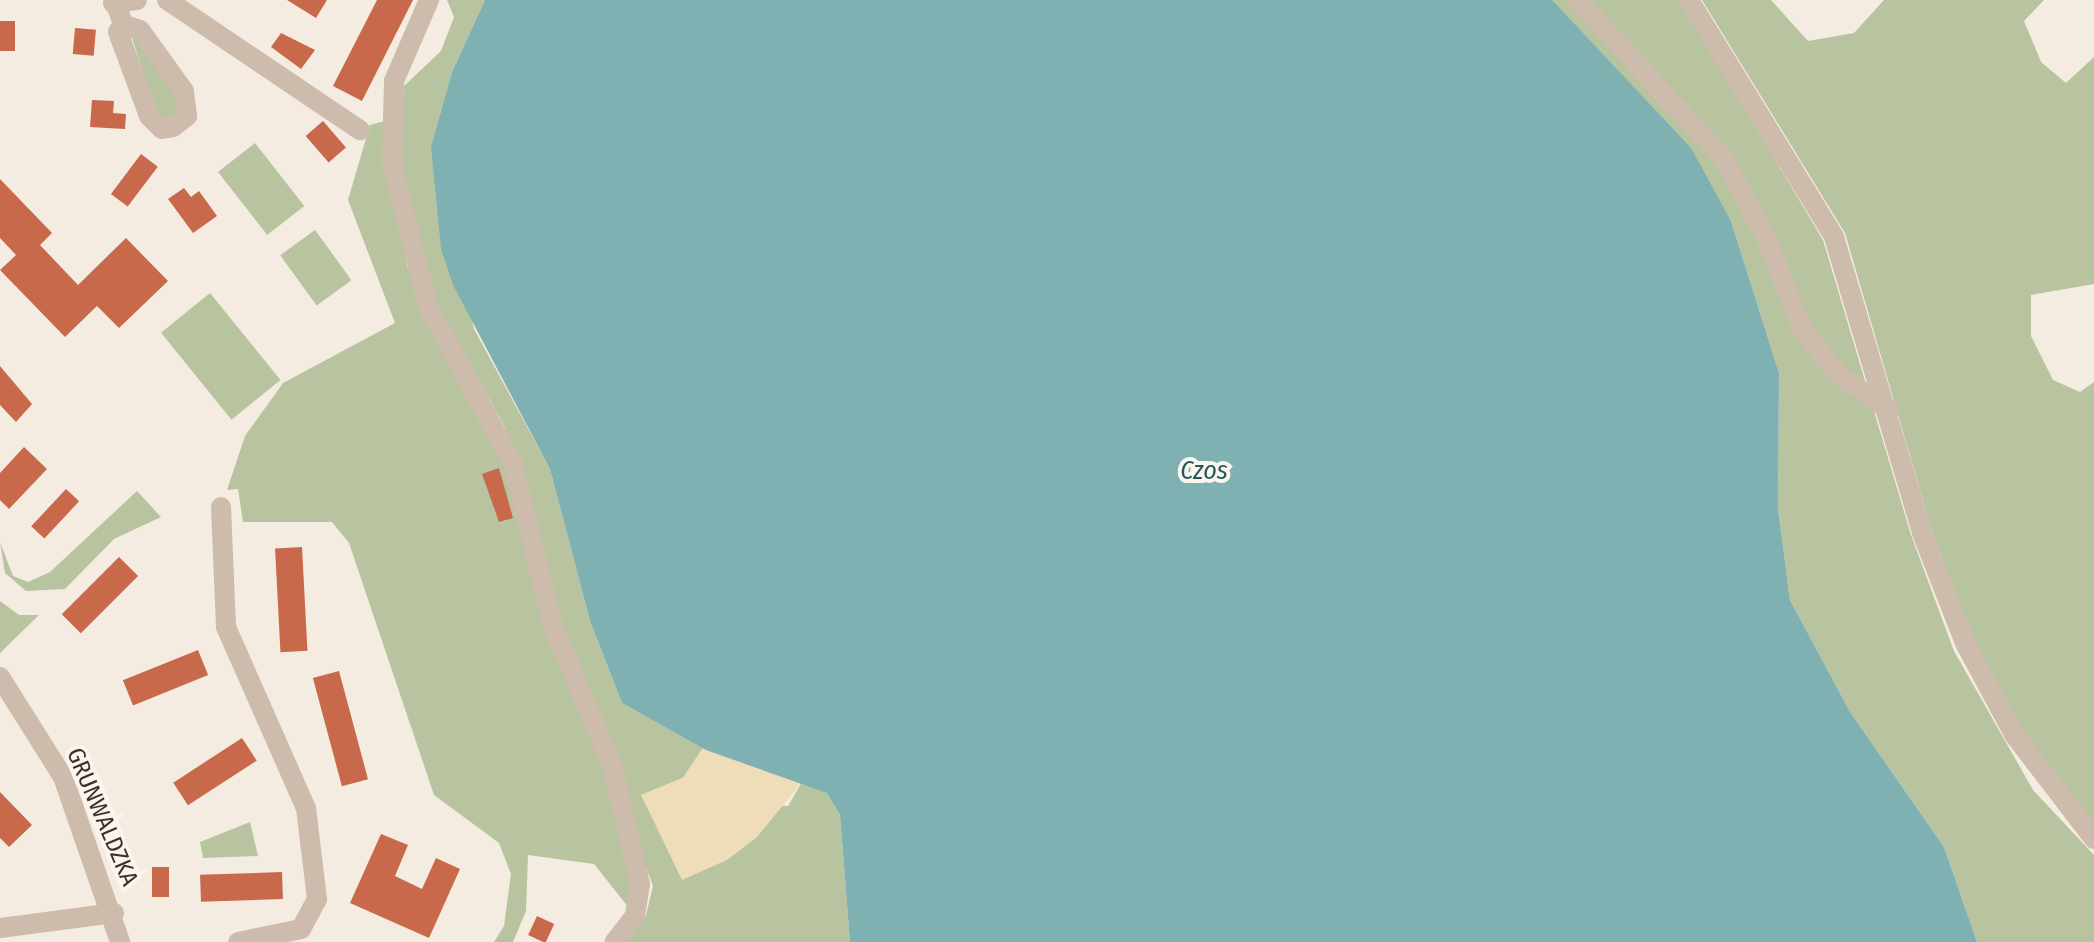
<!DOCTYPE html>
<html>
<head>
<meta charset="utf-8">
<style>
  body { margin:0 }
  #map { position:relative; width:2094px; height:942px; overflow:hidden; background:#f4ebe1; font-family:"Fira Sans Condensed",sans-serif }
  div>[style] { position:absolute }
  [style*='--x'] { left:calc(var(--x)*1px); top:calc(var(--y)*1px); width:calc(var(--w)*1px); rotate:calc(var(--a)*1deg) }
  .green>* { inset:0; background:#b8c4a0; transform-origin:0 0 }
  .sand>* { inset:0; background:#efdcb8 }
  .water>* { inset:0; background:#7fb0b2 }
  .building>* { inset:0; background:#c8694b; transform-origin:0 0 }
  .minor>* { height:20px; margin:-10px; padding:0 10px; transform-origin:10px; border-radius:10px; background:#cdbbac }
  span { translate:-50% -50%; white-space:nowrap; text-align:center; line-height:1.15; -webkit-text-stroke:8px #fbf5ee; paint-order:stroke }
  .street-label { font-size:24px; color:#3b302b }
  .water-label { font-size:26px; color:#1f5a5e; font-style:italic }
</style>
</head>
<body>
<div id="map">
  <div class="green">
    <i style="clip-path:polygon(447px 0,485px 0,452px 72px,431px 146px,474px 329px,550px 469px,590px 621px,622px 703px,703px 748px,683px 778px,641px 795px,788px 806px,802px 782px,827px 793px,840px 815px,850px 942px,623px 942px,646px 915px,653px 886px,577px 683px,505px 427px,430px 292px,399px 154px,404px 86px,441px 51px,454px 17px)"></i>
    <i style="clip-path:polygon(1552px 0,1680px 0,1823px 240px,1911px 535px,1954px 651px,2033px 790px,2094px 855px,2094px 942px,1977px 942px,1944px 847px,1850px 712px,1790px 600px,1778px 509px,1779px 373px,1731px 221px)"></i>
    <i style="clip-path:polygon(1702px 0,1771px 0,1808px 41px,1854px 33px,1884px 0,2044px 0,2024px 21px,2041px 62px,2066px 83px,2094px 57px,2094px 284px,2031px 295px,2031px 336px,2053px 380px,2080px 392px,2094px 382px,2094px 827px,2020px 730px,1974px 641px,1932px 531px,1845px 233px)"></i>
    <i style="clip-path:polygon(130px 32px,180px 96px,181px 113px,169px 121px,158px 117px)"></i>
    <i style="clip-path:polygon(385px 121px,407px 266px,497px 439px,568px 685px,605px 762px,631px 884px,629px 908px,594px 864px,528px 855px,526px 911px,513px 942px,494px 942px,504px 926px,511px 874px,499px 843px,434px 795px,349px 543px,332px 522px,243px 522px,238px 489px,227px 490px,245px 436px,283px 383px,395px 323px,348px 200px,370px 125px)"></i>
    <i style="left:255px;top:143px;width:80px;height:47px;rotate:52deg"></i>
    <i style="left:315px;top:230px;width:62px;height:43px;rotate:54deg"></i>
    <i style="left:210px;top:293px;width:112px;height:63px;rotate:51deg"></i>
    <i style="clip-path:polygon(137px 491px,161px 517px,114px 539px,65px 589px,26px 591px,5px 573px,0 542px,13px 576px,28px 582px,50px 572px)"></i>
    <i style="clip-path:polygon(0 601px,19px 615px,39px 615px,0 653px)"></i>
    <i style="clip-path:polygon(250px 822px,258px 856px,203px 858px,200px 842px)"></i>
  </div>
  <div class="sand">
    <i style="clip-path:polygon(703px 748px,802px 782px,757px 837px,727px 860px,682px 880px,641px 795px,683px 778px)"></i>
  </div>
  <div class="water">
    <i style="clip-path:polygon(485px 0,1552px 0,1691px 148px,1731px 221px,1779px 373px,1778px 509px,1790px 600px,1850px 712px,1944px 847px,1977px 942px,850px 942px,840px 815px,827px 793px,706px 750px,622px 703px,590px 621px,550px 469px,453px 285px,441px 249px,431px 146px,452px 72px)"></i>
  </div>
  <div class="building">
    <i style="clip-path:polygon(287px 0,327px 0,316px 18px)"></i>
    <i style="clip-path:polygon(377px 0,413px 0,362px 101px,333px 86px)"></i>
    <i style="left:0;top:21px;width:15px;height:30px"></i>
    <i style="left:75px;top:28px;width:21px;height:26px;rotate:5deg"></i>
    <i style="clip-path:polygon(281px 33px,315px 50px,301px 69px,271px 47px)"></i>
    <i style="clip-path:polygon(92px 100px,114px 101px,113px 113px,126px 114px,125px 129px,90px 127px)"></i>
    <i style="left:323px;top:121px;width:35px;height:23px;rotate:49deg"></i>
    <i style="left:141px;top:154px;width:21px;height:50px;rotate:37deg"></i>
    <i style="clip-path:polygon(0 179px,52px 233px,40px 245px,78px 285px,126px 238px,168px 281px,119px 328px,97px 306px,65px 337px,0 270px,16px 255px,0 238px)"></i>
    <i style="clip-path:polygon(184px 188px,191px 197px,199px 191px,217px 216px,193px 233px,168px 199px)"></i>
    <i style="clip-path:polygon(0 366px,32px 404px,16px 422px,0 405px)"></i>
    <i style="clip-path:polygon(24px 447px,47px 469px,9px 509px,0 500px,0 473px)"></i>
    <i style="clip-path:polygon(499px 468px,513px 518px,499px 522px,482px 474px)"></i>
    <i style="left:66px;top:489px;width:18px;height:51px;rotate:43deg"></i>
    <i style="left:302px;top:547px;width:104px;height:27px;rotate:87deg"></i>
    <i style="left:119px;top:557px;width:27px;height:81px;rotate:45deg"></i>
    <i style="left:198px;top:650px;width:27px;height:81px;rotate:68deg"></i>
    <i style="left:339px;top:671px;width:112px;height:27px;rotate:75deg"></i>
    <i style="left:242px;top:738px;width:27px;height:82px;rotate:57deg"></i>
    <i style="clip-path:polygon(0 792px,32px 825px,9px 847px,0 838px)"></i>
    <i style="clip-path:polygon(381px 834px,408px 845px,395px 876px,422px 889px,436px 858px,460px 869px,429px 938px,350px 903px)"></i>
    <i style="left:152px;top:867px;width:17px;height:30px"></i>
    <i style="left:282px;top:872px;width:27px;height:82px;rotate:88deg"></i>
    <i style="left:537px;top:916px;width:19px;height:21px;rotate:25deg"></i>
  </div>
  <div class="minor">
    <i style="--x:114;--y:0;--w:26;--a:69"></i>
    <i style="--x:123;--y:24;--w:9;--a:122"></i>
    <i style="--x:118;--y:32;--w:90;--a:69.7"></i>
    <i style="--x:149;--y:116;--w:18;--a:45"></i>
    <i style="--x:162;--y:129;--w:11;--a:-10"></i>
    <i style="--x:173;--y:127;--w:18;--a:-38"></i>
    <i style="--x:187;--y:116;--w:25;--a:-97"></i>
    <i style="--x:184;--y:91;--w:75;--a:-125.8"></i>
    <i style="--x:140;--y:30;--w:18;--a:-161"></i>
    <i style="--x:167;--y:0;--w:233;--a:34"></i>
    <i style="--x:429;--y:0;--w:88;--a:113.4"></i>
    <i style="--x:394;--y:81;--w:82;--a:91.4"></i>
    <i style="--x:392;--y:163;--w:147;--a:75.9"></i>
    <i style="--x:428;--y:306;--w:179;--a:61.7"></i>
    <i style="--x:513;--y:464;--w:167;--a:76.1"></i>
    <i style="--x:553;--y:626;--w:154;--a:67.1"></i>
    <i style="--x:613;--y:768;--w:119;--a:76.9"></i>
    <i style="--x:640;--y:884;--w:32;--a:99"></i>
    <i style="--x:635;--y:916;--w:33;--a:128"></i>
    <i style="--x:1578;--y:0;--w:214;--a:47.5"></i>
    <i style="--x:1723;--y:158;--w:90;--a:61.4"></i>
    <i style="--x:1766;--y:237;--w:99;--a:68.6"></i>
    <i style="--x:1802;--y:329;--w:60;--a:51"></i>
    <i style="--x:1840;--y:376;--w:60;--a:34.8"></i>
    <i style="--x:1689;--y:0;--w:278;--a:58.5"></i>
    <i style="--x:1834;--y:237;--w:309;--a:73.4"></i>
    <i style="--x:1922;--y:533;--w:120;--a:68.6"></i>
    <i style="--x:1966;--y:645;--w:103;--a:61.7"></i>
    <i style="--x:2015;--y:736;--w:130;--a:52.5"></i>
    <i style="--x:113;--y:3;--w:24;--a:-7"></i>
    <i style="--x:221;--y:507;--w:120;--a:87.6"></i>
    <i style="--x:226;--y:627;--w:198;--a:66.2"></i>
    <i style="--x:306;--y:808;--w:92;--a:83.1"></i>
    <i style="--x:317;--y:899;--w:34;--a:118"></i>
    <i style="--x:301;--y:929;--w:64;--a:168.3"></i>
    <i style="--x:0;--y:677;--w:118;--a:57.8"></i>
    <i style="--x:63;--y:777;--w:175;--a:70.9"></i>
    <i style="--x:0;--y:928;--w:115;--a:-7.5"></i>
  </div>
  <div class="street-label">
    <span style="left:102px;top:817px;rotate:67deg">GRUNWALDZKA</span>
  </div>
  <div class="water-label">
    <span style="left:1204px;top:471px">Czos</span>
  </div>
</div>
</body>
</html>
